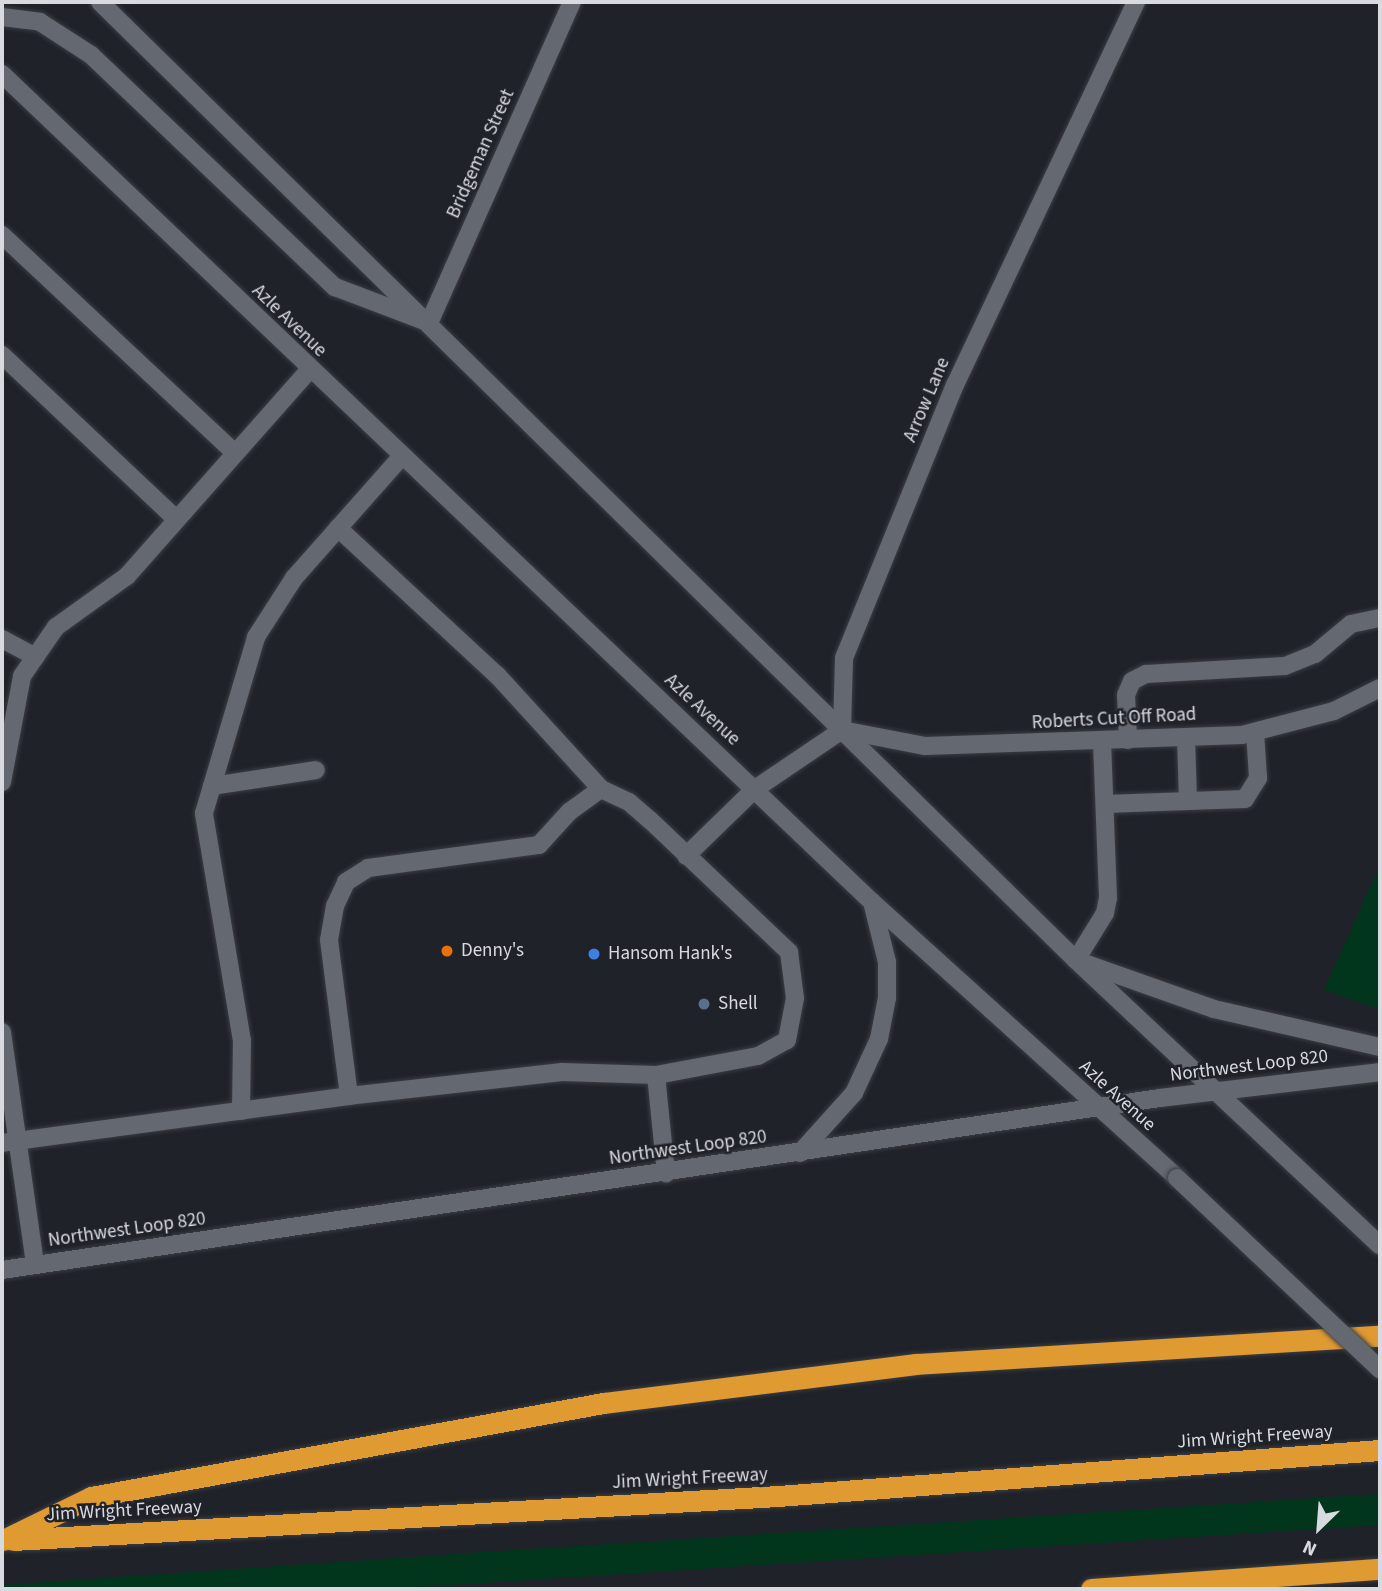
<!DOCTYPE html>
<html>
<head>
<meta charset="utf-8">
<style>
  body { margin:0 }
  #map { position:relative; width:1382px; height:1591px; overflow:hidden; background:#1f2229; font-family:"Source Sans 3",sans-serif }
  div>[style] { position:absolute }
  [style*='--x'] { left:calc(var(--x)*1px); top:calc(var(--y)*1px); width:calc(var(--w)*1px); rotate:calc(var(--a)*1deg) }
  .green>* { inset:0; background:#02361c }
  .roads { filter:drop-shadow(0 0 2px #3b3d43) drop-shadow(0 0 2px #3b3d43) }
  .lane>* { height:18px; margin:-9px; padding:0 9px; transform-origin:9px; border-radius:9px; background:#646870 }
  .street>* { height:18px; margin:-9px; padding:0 9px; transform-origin:9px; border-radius:9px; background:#646870 }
  .secondary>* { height:18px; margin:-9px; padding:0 9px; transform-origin:9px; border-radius:9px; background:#646870 }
  .highway>* { height:21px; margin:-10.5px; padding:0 10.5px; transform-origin:10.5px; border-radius:10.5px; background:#df9a31 }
  .bridges { filter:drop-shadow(0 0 2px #3b3d43) drop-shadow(0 0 2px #3b3d43) }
  .secondary-bridge>* { height:18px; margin:-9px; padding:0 9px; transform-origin:9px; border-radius:9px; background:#646870 }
  .dots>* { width:19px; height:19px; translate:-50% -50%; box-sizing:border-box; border:4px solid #1f2229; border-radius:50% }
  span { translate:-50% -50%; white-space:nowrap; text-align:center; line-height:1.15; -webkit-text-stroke:5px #1f2229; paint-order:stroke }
  .street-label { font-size:19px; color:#d8dadf }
  .poi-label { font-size:19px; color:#d8dadf }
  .left { translate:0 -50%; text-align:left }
  .frame { position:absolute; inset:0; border:4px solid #d8dadf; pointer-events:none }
  .north { position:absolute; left:1284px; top:1493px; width:70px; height:70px; -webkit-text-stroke:5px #1f2229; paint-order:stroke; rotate:205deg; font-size:19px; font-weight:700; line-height:28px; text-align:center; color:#d8dadf }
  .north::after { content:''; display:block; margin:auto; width:24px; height:32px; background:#d8dadf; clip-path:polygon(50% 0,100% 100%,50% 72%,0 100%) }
</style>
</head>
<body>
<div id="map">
  <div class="green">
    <i style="clip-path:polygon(1380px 865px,1380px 1010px,1324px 990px)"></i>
    <i style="clip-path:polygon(1380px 1494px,1380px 1525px,391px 1589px,2px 1589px,2px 1585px,469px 1553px)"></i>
  </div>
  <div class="roads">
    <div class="lane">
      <i style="--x:2;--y:235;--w:319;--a:43.1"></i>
      <i style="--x:2;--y:355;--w:239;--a:43.3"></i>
      <i style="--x:338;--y:528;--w:217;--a:42.8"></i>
      <i style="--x:497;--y:675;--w:154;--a:47.6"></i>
      <i style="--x:2;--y:639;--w:38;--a:28"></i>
      <i style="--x:1186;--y:737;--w:64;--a:88.2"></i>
      <i style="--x:1128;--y:740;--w:45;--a:-92.5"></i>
      <i style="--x:1126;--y:695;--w:15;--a:-67"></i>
      <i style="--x:1132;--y:681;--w:16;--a:-27"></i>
      <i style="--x:1146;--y:674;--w:139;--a:-3.3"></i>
      <i style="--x:1285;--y:666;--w:32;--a:-22"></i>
      <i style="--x:1315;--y:654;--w:47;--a:-39.8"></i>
      <i style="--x:1351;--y:624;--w:30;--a:-12"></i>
      <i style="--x:2;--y:782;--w:108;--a:-79.3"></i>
      <i style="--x:22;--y:676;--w:60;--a:-55.2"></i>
      <i style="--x:56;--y:627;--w:87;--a:-35.7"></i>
      <i style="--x:127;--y:576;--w:275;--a:-48.5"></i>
      <i style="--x:212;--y:786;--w:105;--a:-8.7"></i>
      <i style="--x:1105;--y:804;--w:140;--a:-2"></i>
      <i style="--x:1245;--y:799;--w:25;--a:-58"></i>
      <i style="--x:1258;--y:778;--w:46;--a:-93.7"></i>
      <i style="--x:686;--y:856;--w:96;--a:-44.2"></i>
      <i style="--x:1076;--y:960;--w:55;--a:-58.3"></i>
      <i style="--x:1105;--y:913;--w:15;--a:-79"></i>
      <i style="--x:1108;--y:898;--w:156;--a:-92.2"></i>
      <i style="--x:2;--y:1032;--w:235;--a:81.9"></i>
      <i style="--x:656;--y:1075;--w:94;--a:-178.2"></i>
      <i style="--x:562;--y:1072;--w:214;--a:173.6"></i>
      <i style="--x:349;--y:1096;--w:157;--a:-97.3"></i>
      <i style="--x:329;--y:940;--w:35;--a:-80"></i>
      <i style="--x:335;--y:906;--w:26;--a:-65"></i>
      <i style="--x:346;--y:882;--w:26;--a:-32"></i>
      <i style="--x:368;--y:868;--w:173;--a:-7.7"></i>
      <i style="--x:539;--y:845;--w:45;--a:-47.7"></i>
      <i style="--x:569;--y:812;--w:39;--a:-36"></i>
      <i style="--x:601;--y:789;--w:31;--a:25"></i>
      <i style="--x:629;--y:802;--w:28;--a:41"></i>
      <i style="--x:650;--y:820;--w:192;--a:43.5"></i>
      <i style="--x:789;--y:952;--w:46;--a:82.6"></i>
      <i style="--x:795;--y:998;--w:43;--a:100.8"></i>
      <i style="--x:787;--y:1040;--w:33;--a:151"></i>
      <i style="--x:758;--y:1056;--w:104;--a:169.4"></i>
      <i style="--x:656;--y:1075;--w:99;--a:84.2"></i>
      <i style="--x:241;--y:1111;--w:70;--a:-89.2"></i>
      <i style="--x:242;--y:1041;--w:231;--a:-99.5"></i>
      <i style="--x:204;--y:813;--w:184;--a:-73.5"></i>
      <i style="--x:256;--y:637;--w:70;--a:-57.2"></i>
      <i style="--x:294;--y:578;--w:162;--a:-48.5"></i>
      <i style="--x:2;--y:1143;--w:350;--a:-7.7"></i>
    </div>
    <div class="street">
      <i style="--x:429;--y:323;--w:351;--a:-66"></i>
      <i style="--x:755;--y:789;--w:105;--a:-34.1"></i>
      <i style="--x:842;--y:730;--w:72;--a:-88.4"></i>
      <i style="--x:844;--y:658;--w:295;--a:-67.9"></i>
      <i style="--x:955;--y:385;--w:424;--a:-64.7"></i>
    </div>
    <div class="secondary">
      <i style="--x:100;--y:2;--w:1368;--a:44.47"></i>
      <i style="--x:1076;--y:960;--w:417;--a:43.2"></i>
      <i style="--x:2;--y:17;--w:38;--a:7"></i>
      <i style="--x:40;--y:22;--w:61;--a:32.9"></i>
      <i style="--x:91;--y:55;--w:337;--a:43.6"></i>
      <i style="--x:335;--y:287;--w:93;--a:20.8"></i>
      <i style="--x:2;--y:74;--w:1201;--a:43.58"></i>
      <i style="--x:872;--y:902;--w:411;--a:42.1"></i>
      <i style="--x:842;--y:730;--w:85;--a:10.9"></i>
      <i style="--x:925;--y:746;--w:317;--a:-2"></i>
      <i style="--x:1242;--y:735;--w:95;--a:-14.6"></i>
      <i style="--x:1334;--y:711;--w:51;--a:-26.6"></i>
      <i style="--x:1084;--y:963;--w:138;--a:19.5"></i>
      <i style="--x:1214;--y:1009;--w:170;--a:12.9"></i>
      <i style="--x:800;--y:1153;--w:81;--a:-48"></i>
      <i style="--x:854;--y:1093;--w:60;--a:-65.2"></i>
      <i style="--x:879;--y:1039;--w:42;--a:-79"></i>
      <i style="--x:887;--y:998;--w:36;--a:-90"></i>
      <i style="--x:887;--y:962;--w:62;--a:-104"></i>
      <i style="--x:2;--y:1270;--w:1171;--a:-8.45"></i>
      <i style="--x:1160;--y:1098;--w:222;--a:-6.7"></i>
    </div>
    <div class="highway">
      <i style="--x:3;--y:1540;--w:98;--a:-26"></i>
      <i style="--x:91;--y:1497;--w:521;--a:-10.4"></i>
      <i style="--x:603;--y:1403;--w:315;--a:-7.1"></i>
      <i style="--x:916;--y:1364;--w:465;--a:-3.5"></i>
      <i style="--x:13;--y:1540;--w:766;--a:-3.29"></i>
      <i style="--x:778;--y:1496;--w:604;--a:-4.37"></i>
      <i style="--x:1091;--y:1589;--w:290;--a:-4"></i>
    </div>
  </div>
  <div class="bridges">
    <div class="secondary-bridge">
      <i style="--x:1177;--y:1178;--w:279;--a:43.3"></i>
    </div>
  </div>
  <div class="dots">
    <i style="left:447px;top:951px;background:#e8710a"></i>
    <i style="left:594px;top:954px;background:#3f7fe0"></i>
    <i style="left:704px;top:1004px;background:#5c6f8a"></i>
  </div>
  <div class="street-label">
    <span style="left:481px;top:154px;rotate:-66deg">Bridgeman Street</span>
    <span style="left:289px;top:321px;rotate:44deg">Azle Avenue</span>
    <span style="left:927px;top:400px;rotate:-67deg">Arrow Lane</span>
    <span style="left:702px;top:710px;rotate:43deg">Azle Avenue</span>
    <span style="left:1114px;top:719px;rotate:-3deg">Roberts Cut Off Road</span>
    <span style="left:1249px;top:1066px;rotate:-7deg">Northwest Loop 820</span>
    <span style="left:1117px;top:1096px;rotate:42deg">Azle Avenue</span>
    <span style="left:688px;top:1148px;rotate:-8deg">Northwest Loop 820</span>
    <span style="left:127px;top:1230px;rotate:-8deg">Northwest Loop 820</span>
    <span style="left:1255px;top:1437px;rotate:-4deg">Jim Wright Freeway</span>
    <span style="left:690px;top:1479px;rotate:-3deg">Jim Wright Freeway</span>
    <span style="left:124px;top:1511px;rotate:-3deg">Jim Wright Freeway</span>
  </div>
  <div class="poi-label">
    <span class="left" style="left:461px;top:951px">Denny's</span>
    <span class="left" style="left:608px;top:954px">Hansom Hank's</span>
    <span class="left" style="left:718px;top:1004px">Shell</span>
  </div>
  <div class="frame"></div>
  <div class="north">N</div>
</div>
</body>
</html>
